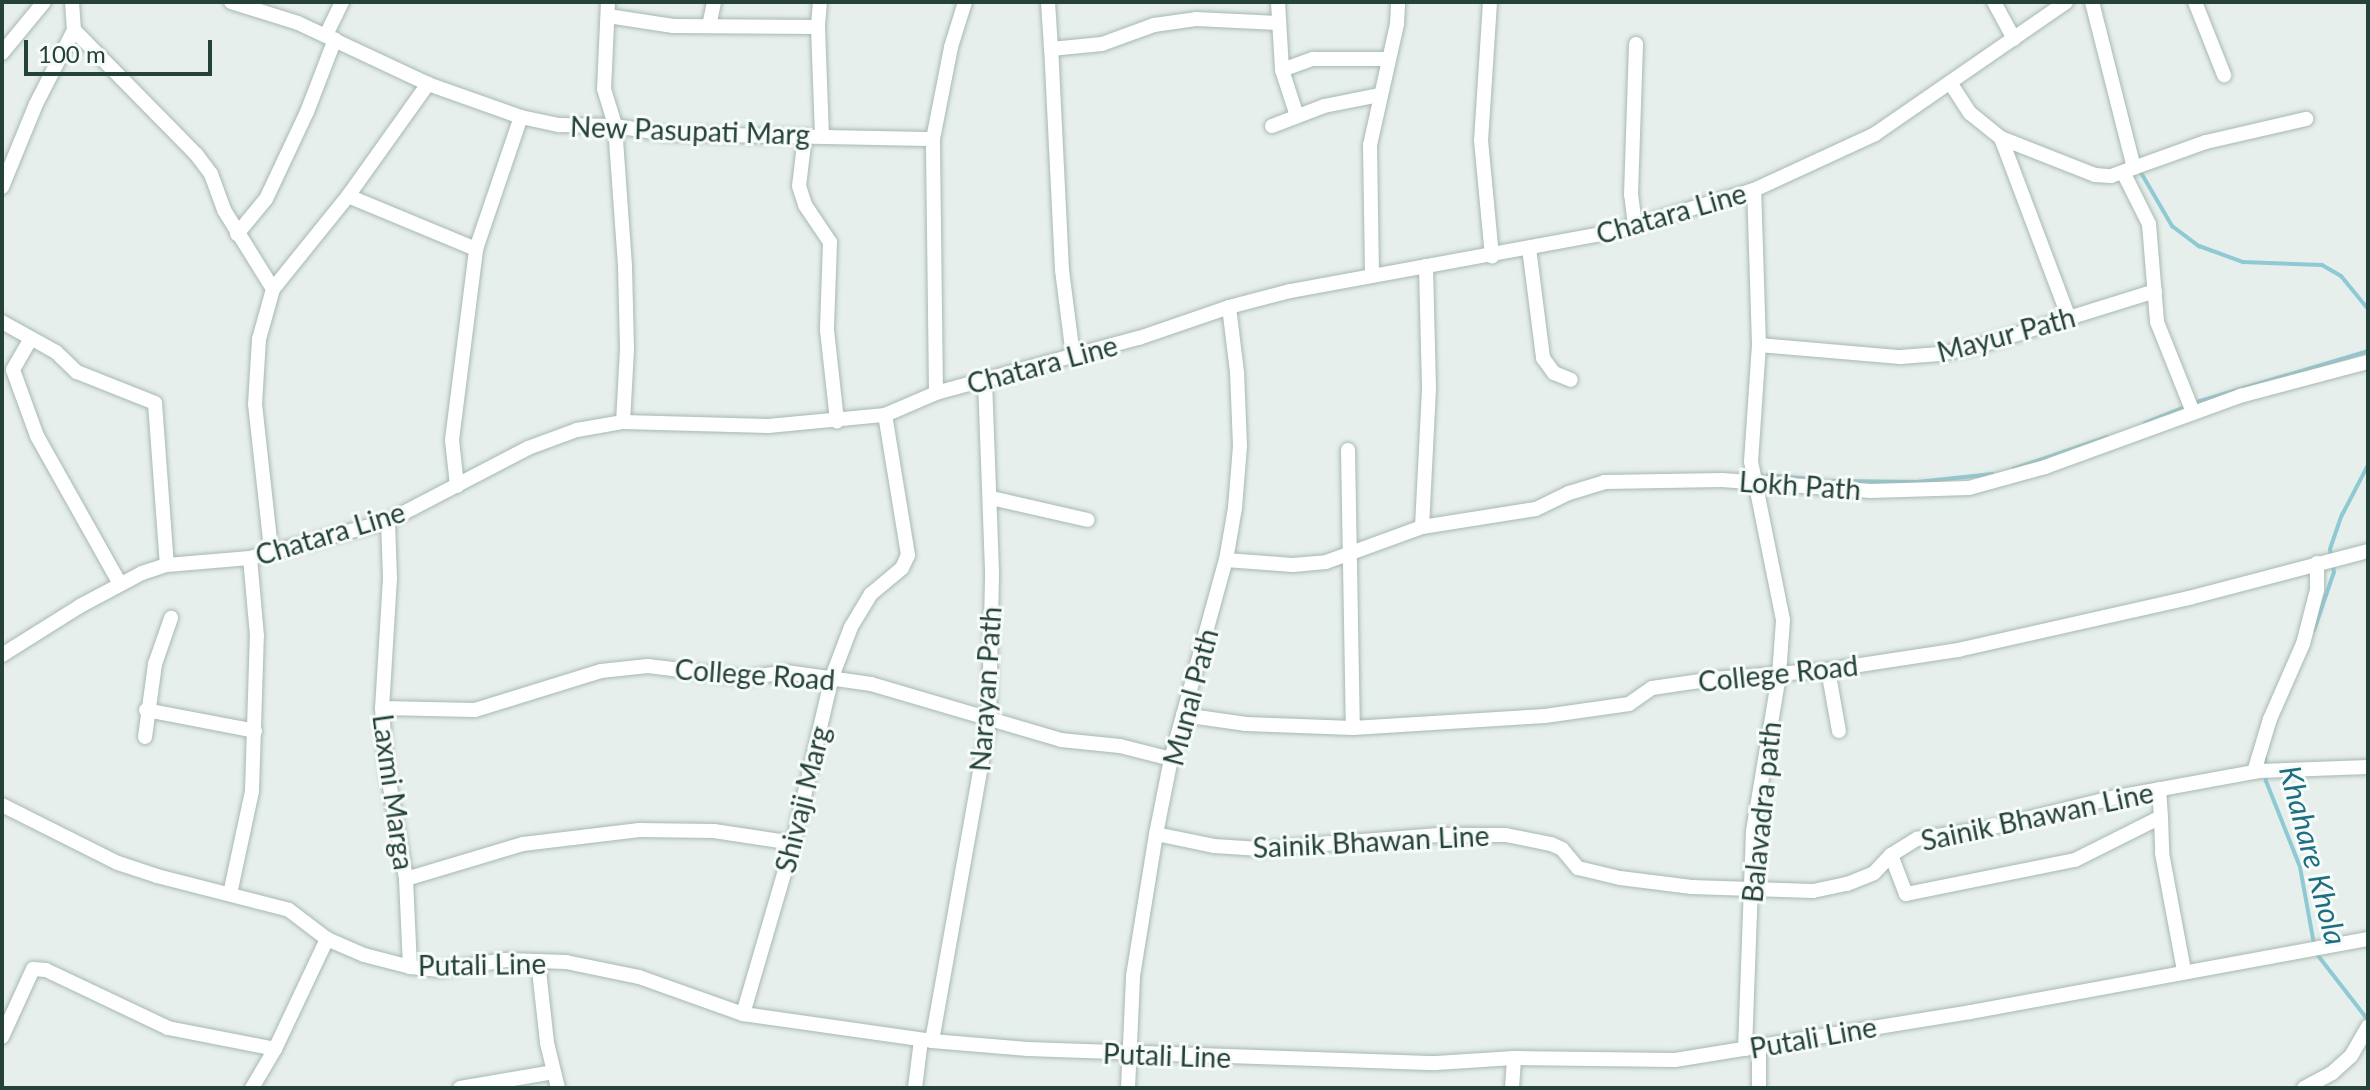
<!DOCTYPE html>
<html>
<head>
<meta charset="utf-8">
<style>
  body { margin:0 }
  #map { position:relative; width:2370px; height:1090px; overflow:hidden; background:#e6efeb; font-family:Lato,sans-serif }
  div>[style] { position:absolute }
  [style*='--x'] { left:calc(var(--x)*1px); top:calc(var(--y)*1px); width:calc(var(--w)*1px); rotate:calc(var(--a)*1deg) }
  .stream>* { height:4px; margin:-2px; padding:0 2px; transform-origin:2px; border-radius:2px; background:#8ec9d4 }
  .roads { filter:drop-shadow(0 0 2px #a8b8b2) drop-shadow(0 0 2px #a8b8b2) }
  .minor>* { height:14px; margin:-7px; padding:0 7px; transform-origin:7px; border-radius:7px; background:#fff }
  span { translate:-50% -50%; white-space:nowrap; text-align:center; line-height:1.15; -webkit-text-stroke:6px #f7fbf9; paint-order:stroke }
  .street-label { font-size:28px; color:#24423a }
  .water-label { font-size:30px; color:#1c6f80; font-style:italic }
  .frame { position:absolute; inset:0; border:4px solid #24423a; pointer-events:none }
  .scale { position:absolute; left:24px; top:40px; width:188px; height:36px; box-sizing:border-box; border:4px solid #24423a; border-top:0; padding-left:10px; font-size:24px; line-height:28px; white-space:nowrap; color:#24423a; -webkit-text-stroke:6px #f7fbf9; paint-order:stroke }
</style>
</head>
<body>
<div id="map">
  <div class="stream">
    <i style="--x:2140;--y:171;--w:64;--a:59.8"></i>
    <i style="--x:2172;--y:226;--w:34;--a:37"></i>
    <i style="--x:2199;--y:246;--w:47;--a:20"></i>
    <i style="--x:2243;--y:262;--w:79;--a:2.2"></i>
    <i style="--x:2322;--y:265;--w:22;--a:30"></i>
    <i style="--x:2341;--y:276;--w:43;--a:50.7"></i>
    <i style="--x:2197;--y:402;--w:178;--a:-16.6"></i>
    <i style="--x:2145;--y:423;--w:40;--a:-22"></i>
    <i style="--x:2013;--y:469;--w:99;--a:-18.8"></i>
    <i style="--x:1768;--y:475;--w:42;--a:5.4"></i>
    <i style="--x:1834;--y:481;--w:83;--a:0.7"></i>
    <i style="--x:1917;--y:482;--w:76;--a:-6"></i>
    <i style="--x:2314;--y:630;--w:61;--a:-71"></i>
    <i style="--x:2334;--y:572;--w:23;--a:-100"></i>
    <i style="--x:2330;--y:549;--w:36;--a:-71"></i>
    <i style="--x:2342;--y:515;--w:56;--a:-62.5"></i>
    <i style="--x:2265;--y:757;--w:24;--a:88"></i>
    <i style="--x:2266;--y:781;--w:92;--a:68.4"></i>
    <i style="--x:2300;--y:867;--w:78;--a:79.7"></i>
    <i style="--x:2316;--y:953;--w:85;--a:52.2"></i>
  </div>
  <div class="roads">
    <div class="minor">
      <i style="--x:72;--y:2;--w:28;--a:86"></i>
      <i style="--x:74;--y:30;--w:174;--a:45.5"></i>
      <i style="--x:196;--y:154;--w:25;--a:53"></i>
      <i style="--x:211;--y:174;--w:38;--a:70"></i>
      <i style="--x:224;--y:210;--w:93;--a:58.2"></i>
      <i style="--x:273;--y:289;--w:52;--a:105.6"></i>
      <i style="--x:259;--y:339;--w:65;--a:93.5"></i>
      <i style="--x:255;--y:404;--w:147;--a:83.7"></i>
      <i style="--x:231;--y:2;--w:70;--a:17.4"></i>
      <i style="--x:298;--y:23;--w:144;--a:25.1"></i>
      <i style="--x:428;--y:84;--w:99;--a:19.5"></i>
      <i style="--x:521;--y:117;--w:40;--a:12"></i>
      <i style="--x:560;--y:125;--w:55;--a:1"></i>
      <i style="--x:615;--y:126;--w:52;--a:8.9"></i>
      <i style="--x:666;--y:134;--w:267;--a:1.1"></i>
      <i style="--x:608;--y:2;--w:87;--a:92.6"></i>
      <i style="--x:604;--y:89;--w:39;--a:73"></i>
      <i style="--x:615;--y:126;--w:141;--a:85.9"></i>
      <i style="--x:625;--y:267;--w:82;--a:88.6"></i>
      <i style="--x:627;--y:349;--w:73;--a:93.1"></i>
      <i style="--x:820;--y:2;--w:25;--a:95"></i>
      <i style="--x:818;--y:27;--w:109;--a:87.9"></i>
      <i style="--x:1048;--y:2;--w:47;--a:86.3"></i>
      <i style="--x:1278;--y:2;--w:68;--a:86.6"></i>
      <i style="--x:1282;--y:70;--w:33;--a:-20"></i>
      <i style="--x:1313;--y:59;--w:75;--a:0"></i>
      <i style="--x:1490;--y:2;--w:138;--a:93.7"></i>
      <i style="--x:1481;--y:140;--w:117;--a:84.6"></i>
      <i style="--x:1994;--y:2;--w:42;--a:61.6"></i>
      <i style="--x:2092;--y:2;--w:171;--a:75.8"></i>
      <i style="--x:2195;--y:2;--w:79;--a:68.3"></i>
      <i style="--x:608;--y:16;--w:66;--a:8.7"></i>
      <i style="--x:673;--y:26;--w:145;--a:0.4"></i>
      <i style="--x:709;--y:26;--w:25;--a:-78"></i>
      <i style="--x:326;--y:35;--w:37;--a:-64"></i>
      <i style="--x:2;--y:53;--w:66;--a:-50.5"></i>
      <i style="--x:1282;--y:70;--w:48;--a:71.9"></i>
      <i style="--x:1951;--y:84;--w:35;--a:57"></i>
      <i style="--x:1970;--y:113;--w:40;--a:39"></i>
      <i style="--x:2001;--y:138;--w:101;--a:21.5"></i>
      <i style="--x:2095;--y:175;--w:16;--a:4"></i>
      <i style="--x:2111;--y:176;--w:101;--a:-19.7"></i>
      <i style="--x:2206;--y:142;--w:103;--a:-13"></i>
      <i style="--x:1272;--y:126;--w:56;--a:-21"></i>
      <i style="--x:1324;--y:106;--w:56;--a:-11.3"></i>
      <i style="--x:805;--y:136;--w:50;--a:96.8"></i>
      <i style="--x:799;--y:186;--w:20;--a:72"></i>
      <i style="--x:805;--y:205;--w:45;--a:56"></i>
      <i style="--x:830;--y:242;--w:88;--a:92"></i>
      <i style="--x:827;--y:330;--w:92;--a:83.7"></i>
      <i style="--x:2001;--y:138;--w:192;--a:69.3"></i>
      <i style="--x:2123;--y:172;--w:58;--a:63.4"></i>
      <i style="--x:2149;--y:224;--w:98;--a:85.3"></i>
      <i style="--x:2157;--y:322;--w:97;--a:68.2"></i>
      <i style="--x:2;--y:187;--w:90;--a:-67.7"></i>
      <i style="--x:36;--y:104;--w:83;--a:-62.8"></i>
      <i style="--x:348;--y:196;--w:139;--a:22.5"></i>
      <i style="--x:1635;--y:226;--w:31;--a:-97"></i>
      <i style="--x:1631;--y:195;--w:151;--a:-88.1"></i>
      <i style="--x:237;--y:234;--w:45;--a:-50.4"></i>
      <i style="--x:266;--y:199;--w:96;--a:-64.8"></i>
      <i style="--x:307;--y:112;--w:78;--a:-69"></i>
      <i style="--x:1529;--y:248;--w:111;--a:82.7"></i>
      <i style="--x:1543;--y:358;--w:19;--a:54"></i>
      <i style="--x:1554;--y:373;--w:18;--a:22"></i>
      <i style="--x:1372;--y:273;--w:128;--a:-90.9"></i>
      <i style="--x:1370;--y:145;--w:124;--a:-77.4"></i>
      <i style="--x:1397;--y:24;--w:22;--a:-87"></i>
      <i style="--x:273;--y:289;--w:119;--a:-51.1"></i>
      <i style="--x:348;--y:196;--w:138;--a:-54.5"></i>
      <i style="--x:2;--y:322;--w:62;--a:29.1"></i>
      <i style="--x:56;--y:352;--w:29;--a:44"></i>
      <i style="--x:77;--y:372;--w:84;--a:21.7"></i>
      <i style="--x:155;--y:403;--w:162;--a:85.8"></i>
      <i style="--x:30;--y:340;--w:34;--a:120"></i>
      <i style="--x:13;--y:370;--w:70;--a:70"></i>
      <i style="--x:37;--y:436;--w:170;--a:60.7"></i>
      <i style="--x:1759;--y:345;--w:142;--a:4.9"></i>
      <i style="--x:1900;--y:357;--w:40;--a:-4.3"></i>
      <i style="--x:1940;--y:354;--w:46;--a:-12.5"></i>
      <i style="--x:1985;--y:344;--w:178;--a:-17.3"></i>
      <i style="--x:1073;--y:356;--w:87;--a:-97.3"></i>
      <i style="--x:1062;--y:270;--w:221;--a:-92.8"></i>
      <i style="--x:1051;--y:49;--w:51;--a:-5.6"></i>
      <i style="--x:1102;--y:44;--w:55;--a:-20.1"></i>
      <i style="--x:1154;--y:25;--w:42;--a:-8.1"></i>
      <i style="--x:1196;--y:19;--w:82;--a:2.8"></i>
      <i style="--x:936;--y:393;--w:254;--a:-90.7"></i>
      <i style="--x:933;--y:139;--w:94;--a:-78.9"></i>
      <i style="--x:951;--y:47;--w:47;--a:-72.7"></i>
      <i style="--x:1348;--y:450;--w:278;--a:89"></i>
      <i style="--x:457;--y:486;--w:46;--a:-96.2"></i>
      <i style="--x:452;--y:440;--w:193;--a:-82.8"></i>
      <i style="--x:476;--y:249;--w:139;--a:-71.2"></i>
      <i style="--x:991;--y:498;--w:99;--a:12.8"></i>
      <i style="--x:388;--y:521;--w:57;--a:88"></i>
      <i style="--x:390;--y:578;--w:130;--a:93.5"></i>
      <i style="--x:382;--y:708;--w:56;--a:85.9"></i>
      <i style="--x:386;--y:764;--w:117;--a:80.1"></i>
      <i style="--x:406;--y:879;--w:88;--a:87.4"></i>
      <i style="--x:1422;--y:527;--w:138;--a:-87.1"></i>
      <i style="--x:1429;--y:389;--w:123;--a:-91.4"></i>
      <i style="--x:1226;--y:560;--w:67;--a:4.3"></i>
      <i style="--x:1293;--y:565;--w:33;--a:-5"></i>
      <i style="--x:1326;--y:562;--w:102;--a:-20"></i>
      <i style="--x:1422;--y:527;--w:115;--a:-9"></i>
      <i style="--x:1536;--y:509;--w:37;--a:-26"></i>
      <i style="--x:1569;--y:493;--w:37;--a:-17"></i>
      <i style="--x:1604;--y:482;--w:118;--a:-1"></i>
      <i style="--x:1722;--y:480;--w:149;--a:4.2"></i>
      <i style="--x:1871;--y:491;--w:98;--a:-1.8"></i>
      <i style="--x:1969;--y:488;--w:79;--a:-15.4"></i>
      <i style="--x:2045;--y:467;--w:208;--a:-20"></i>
      <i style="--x:2240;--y:396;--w:132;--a:-14.9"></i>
      <i style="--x:2;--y:655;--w:92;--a:-32.1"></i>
      <i style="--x:80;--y:606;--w:70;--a:-28"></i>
      <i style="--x:142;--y:573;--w:26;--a:-18"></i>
      <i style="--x:167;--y:565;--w:83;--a:-4.8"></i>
      <i style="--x:250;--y:558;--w:143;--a:-15"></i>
      <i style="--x:388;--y:521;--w:158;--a:-27.5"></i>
      <i style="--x:528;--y:448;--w:52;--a:-20.2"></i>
      <i style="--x:577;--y:430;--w:47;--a:-9.9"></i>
      <i style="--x:623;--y:422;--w:145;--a:1.6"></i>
      <i style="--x:768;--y:426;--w:118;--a:-5.4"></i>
      <i style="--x:885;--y:415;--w:56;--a:-23.3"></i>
      <i style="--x:936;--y:393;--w:210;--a:-15.2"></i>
      <i style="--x:1139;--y:338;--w:95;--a:-19"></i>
      <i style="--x:1229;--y:307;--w:63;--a:-14.7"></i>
      <i style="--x:1290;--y:291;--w:328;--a:-10.4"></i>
      <i style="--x:1613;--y:232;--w:147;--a:-16.6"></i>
      <i style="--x:1754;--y:190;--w:133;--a:-24.8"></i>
      <i style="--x:1875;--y:134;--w:232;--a:-34.6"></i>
      <i style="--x:1828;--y:670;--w:62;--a:79.8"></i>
      <i style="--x:382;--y:708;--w:93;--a:1.2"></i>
      <i style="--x:475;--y:710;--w:132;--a:-17.2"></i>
      <i style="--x:601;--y:671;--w:47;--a:-6.1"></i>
      <i style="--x:648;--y:666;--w:99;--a:7"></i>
      <i style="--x:746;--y:678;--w:40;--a:-8.5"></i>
      <i style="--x:786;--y:672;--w:86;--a:8"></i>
      <i style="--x:871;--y:684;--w:198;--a:16.4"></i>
      <i style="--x:1061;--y:740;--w:59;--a:5.8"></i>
      <i style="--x:1120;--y:746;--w:53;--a:14.3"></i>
      <i style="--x:146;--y:710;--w:111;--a:10.9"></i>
      <i style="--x:1183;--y:715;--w:64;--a:8.1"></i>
      <i style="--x:1246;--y:724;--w:107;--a:2.1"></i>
      <i style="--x:1353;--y:728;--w:192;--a:-3.6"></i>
      <i style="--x:1545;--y:716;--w:85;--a:-8.1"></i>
      <i style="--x:1629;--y:704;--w:28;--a:-35"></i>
      <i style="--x:1652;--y:688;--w:63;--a:-8.3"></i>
      <i style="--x:1714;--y:679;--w:113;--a:-4.6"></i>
      <i style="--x:1827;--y:670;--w:133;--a:-8.7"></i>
      <i style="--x:1958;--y:650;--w:237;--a:-12.7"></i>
      <i style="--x:2189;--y:598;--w:185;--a:-14.7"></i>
      <i style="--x:145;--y:737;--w:74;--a:-82.2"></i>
      <i style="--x:155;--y:664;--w:49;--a:-70.8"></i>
      <i style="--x:2254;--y:772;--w:55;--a:-73.2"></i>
      <i style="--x:2270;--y:719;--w:82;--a:-66.3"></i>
      <i style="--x:2303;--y:644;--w:56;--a:-75.5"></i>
      <i style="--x:2317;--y:590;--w:27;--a:-90"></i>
      <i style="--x:2;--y:805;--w:130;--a:26.6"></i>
      <i style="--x:118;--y:863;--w:41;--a:18.4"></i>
      <i style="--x:157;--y:876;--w:136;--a:14.4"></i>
      <i style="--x:289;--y:910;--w:48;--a:37.3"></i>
      <i style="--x:327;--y:939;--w:40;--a:23.4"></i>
      <i style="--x:364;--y:955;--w:48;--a:14.6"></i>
      <i style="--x:410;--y:967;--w:30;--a:6"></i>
      <i style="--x:440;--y:970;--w:67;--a:-8.6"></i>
      <i style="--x:506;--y:960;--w:60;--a:1.9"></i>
      <i style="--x:566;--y:962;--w:75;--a:11.6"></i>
      <i style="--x:639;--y:977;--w:110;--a:19.6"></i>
      <i style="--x:743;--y:1014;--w:191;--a:8.1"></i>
      <i style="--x:932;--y:1041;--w:96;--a:4.8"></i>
      <i style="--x:1028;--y:1049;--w:408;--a:2"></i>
      <i style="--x:1436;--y:1063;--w:78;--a:-3.7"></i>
      <i style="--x:1514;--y:1058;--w:161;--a:0.7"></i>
      <i style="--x:1675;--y:1060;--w:299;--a:-9.2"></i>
      <i style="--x:1970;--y:1012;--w:405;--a:-10.4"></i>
      <i style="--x:2161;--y:817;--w:36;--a:88"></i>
      <i style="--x:2162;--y:853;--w:120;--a:79.4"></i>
      <i style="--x:1156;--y:834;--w:59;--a:11.7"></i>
      <i style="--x:1214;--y:846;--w:47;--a:3.7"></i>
      <i style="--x:1261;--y:849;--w:178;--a:-4.5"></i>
      <i style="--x:1438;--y:835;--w:68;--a:0"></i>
      <i style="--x:1506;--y:835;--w:46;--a:11.3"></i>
      <i style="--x:1551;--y:844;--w:12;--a:24"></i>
      <i style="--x:1562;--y:849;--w:25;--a:50"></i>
      <i style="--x:1578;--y:868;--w:43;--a:13.4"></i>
      <i style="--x:1620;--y:878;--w:72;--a:7.2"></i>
      <i style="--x:1691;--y:887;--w:122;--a:1.9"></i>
      <i style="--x:1813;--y:891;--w:35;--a:-12"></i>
      <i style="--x:1847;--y:884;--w:29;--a:-22"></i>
      <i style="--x:1874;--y:873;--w:25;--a:-47"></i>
      <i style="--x:1891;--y:855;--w:31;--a:-32"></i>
      <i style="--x:1917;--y:839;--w:73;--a:-8.7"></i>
      <i style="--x:1989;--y:828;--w:127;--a:-13.7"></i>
      <i style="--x:2112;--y:798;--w:149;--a:-10.4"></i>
      <i style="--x:2259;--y:771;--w:109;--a:-2.1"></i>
      <i style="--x:1891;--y:855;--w:42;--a:69"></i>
      <i style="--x:1906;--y:894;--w:172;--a:-11.4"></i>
      <i style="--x:2075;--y:860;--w:96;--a:-26.6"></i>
      <i style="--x:2161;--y:817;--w:28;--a:-94"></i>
      <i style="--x:406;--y:879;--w:122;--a:-16.7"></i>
      <i style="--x:523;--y:844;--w:117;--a:-6.9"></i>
      <i style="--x:639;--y:830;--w:75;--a:0.8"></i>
      <i style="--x:714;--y:831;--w:80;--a:8.6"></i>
      <i style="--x:230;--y:894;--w:105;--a:-77.9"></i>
      <i style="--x:252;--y:791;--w:155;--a:-88.2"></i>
      <i style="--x:257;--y:636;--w:78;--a:-95.1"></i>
      <i style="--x:538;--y:961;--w:82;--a:83.7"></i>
      <i style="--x:547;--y:1043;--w:46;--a:76.3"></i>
      <i style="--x:743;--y:1014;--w:178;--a:-73.7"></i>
      <i style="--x:793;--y:843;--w:171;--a:-76.8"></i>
      <i style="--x:832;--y:677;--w:53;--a:-69.2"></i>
      <i style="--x:851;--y:627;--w:39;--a:-59"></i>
      <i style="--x:871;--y:594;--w:40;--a:-40"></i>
      <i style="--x:902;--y:568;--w:14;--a:-65"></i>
      <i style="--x:908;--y:555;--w:142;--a:-99.3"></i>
      <i style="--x:2;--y:1037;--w:75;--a:-65.5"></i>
      <i style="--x:33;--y:969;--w:13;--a:4"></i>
      <i style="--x:46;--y:970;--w:135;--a:25.4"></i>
      <i style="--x:168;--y:1028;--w:109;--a:11.1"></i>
      <i style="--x:932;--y:1041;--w:326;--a:-79.9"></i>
      <i style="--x:989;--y:720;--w:149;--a:-88.8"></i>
      <i style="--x:992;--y:571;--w:191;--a:-92.1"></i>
      <i style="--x:1759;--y:1048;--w:40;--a:90"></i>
      <i style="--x:1745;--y:1049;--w:218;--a:-87.9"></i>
      <i style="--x:1753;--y:831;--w:158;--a:-80.5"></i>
      <i style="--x:1779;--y:675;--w:55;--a:-85.8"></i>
      <i style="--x:1783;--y:620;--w:161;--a:-101.4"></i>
      <i style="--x:1751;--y:462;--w:117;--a:-86.1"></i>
      <i style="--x:1759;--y:345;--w:155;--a:-91.8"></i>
      <i style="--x:252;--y:1088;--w:45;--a:-59.5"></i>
      <i style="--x:275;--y:1049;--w:122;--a:-64.7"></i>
      <i style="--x:460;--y:1088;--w:95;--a:-9.7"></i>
      <i style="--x:915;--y:1088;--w:48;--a:-82.9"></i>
      <i style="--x:1128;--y:1088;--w:112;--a:-87.4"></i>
      <i style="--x:1133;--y:976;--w:144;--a:-80.8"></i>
      <i style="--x:1156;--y:834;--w:76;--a:-78.7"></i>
      <i style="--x:1171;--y:759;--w:206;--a:-74.6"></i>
      <i style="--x:1226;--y:560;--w:53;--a:-80.2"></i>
      <i style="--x:1235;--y:508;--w:62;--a:-85.4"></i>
      <i style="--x:1240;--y:446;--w:74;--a:-92.3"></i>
      <i style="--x:1237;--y:372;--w:65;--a:-97"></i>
      <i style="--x:1512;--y:1088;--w:30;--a:-86"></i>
      <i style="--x:2304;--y:1088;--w:32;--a:-28"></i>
      <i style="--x:2332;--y:1073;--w:25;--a:-42"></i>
      <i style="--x:2351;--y:1056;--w:34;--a:-60"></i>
    </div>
  </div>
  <div class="street-label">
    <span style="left:690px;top:130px;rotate:2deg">New Pasupati Marg</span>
    <span style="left:1671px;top:213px;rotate:-16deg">Chatara Line</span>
    <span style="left:2006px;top:334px;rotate:-15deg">Mayur Path</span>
    <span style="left:1042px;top:364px;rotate:-15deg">Chatara Line</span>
    <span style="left:1800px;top:485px;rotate:4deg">Lokh Path</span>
    <span style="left:330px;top:533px;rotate:-17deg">Chatara Line</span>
    <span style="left:1778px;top:673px;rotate:-6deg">College Road</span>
    <span style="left:755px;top:674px;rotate:4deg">College Road</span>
    <span style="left:985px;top:689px;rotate:-86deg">Narayan Path</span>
    <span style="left:1190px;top:697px;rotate:-75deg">Munal Path</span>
    <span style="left:394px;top:792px;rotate:82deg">Laxmi Marga</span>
    <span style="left:802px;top:799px;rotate:-76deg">Shivaji Marg</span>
    <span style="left:1761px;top:812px;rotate:-84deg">Balavadra path</span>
    <span style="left:2037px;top:816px;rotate:-12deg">Sainik Bhawan Line</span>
    <span style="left:1371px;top:841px;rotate:-3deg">Sainik Bhawan Line</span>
    <span style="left:482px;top:964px;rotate:-1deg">Putali Line</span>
    <span style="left:1813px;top:1037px;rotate:-10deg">Putali Line</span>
    <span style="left:1167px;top:1055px;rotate:2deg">Putali Line</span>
  </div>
  <div class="water-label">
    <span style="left:2314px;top:855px;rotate:75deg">Khahare Khola</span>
  </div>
  <div class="frame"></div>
  <div class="scale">100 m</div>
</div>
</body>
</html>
